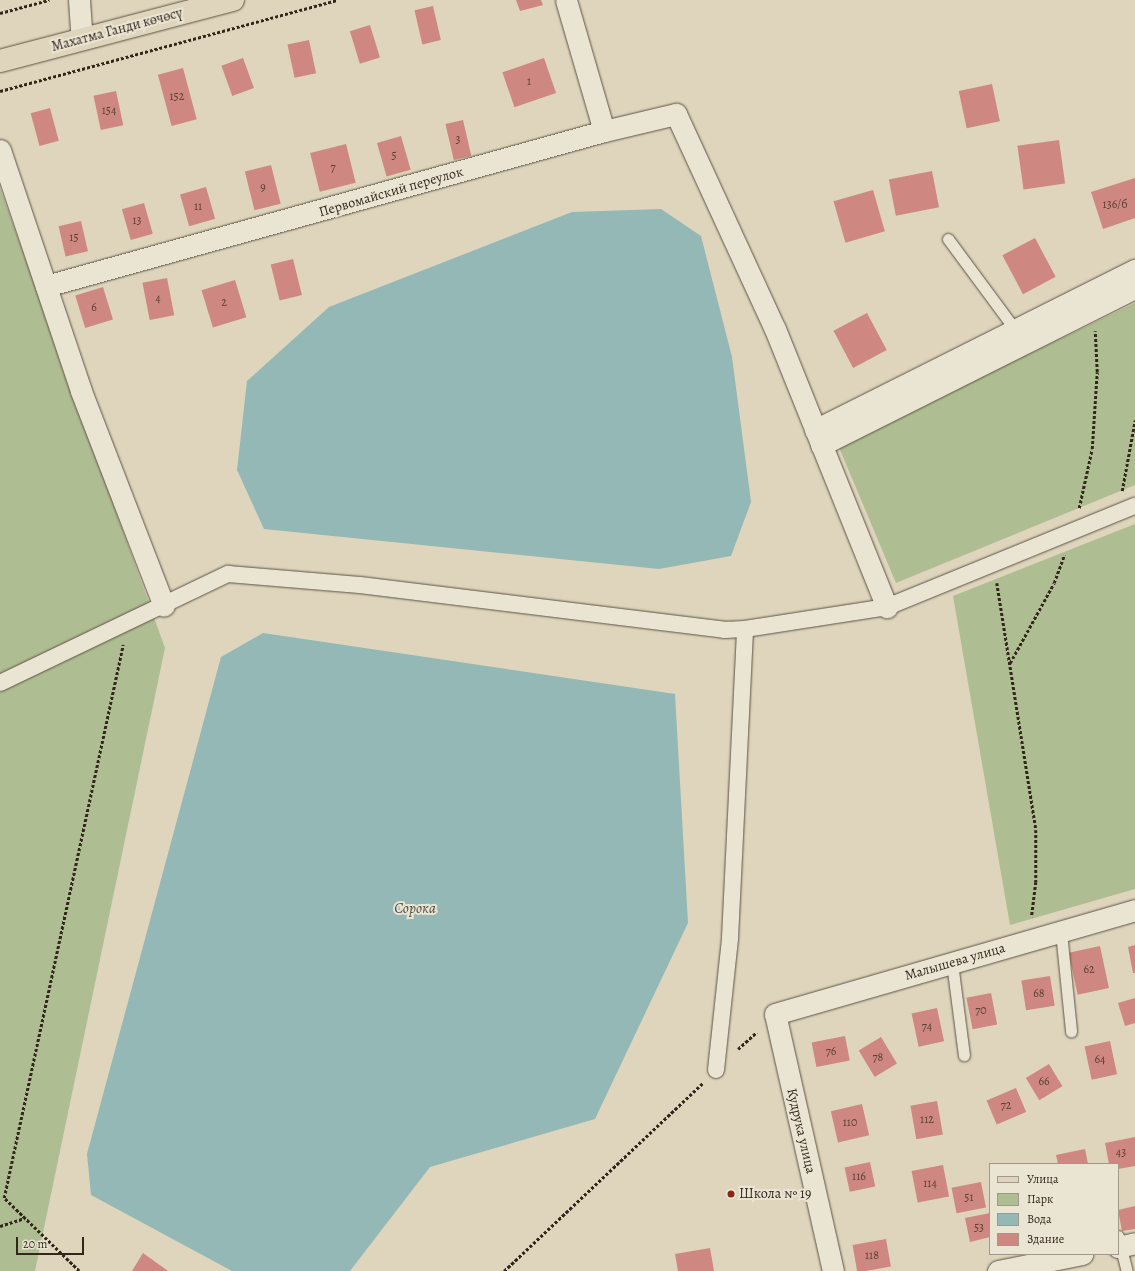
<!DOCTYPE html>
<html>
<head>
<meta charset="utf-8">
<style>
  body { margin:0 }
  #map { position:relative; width:1135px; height:1271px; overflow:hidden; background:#ded5bc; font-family:Alegreya,serif }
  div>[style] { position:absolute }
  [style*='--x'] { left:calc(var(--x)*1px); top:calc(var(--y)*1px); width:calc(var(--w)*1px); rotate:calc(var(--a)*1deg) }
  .green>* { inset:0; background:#afbe92 }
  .water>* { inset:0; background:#94b8b6 }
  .building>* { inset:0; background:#ce8881; transform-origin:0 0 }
  .path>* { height:2.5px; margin-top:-1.25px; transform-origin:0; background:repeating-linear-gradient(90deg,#33271c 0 3px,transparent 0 5px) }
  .roads { filter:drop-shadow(0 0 1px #5e5244) drop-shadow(0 0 1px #5e5244) }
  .service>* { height:11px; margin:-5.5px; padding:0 5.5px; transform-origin:5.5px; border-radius:5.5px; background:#eae4d3 }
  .pedestrian>* { height:16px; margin:-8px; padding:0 8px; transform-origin:8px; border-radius:8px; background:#eae4d3 }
  .minor>* { height:21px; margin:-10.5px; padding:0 10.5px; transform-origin:10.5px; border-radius:10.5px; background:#eae4d3 }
  .primary>* { height:22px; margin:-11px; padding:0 11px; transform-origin:11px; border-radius:11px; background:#ded5bc }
  .dots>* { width:11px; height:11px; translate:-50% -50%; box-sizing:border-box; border:2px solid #eae4d3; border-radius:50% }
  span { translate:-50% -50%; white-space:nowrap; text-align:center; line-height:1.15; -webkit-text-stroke:4px #eae4d3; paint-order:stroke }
  .number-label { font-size:12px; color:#5a3f35 }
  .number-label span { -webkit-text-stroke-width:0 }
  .street-label { font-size:14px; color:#33271c }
  .poi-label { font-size:14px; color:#33271c }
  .left { translate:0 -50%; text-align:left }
  .water-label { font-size:15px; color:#4b4b42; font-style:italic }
  .legend { position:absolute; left:989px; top:1163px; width:130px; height:92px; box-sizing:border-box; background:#eae4d3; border:1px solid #a1988a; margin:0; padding:5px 7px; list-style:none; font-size:12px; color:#33271c }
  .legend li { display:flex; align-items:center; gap:8px; height:20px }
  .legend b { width:20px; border:1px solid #a1988a }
  .scale { position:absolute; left:16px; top:1237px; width:68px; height:18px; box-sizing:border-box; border:2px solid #33271c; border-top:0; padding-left:5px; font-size:12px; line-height:14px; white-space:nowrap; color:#33271c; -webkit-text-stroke:3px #eae4d3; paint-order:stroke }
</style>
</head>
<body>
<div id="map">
  <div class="green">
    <i style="clip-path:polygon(0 188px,165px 648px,35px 1271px,0 1271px)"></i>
    <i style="clip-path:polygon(1135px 303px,1135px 485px,896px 583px,838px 445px)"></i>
    <i style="clip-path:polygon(1135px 524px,1135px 889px,1010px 925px,953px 596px)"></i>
  </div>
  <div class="water">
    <i style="clip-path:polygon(661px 209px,701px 236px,732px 357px,751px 502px,731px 556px,659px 569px,264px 529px,237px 470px,247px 381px,329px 307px,572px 212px)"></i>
    <i style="clip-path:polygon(263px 633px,675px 694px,688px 923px,595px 1119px,430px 1167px,350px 1271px,232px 1271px,91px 1195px,87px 1154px,221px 657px)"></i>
  </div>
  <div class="building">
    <i style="clip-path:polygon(516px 0,541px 0,543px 5px,520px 11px)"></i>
    <i style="left:433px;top:6px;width:35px;height:19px;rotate:77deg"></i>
    <i style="left:370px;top:25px;width:34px;height:21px;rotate:73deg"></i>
    <i style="left:309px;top:40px;width:34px;height:22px;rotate:78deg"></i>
    <i style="left:243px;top:58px;width:32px;height:23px;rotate:70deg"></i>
    <i style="left:544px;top:58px;width:37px;height:44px;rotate:71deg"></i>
    <i style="left:183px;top:68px;width:53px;height:26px;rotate:75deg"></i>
    <i style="left:992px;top:84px;width:38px;height:34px;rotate:78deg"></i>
    <i style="left:116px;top:91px;width:35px;height:23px;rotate:78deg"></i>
    <i style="left:50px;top:108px;width:34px;height:20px;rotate:75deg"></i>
    <i style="left:463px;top:120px;width:37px;height:18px;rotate:77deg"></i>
    <i style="left:401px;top:136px;width:35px;height:25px;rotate:74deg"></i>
    <i style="left:1059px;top:140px;width:44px;height:42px;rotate:82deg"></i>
    <i style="left:346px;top:144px;width:40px;height:37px;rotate:76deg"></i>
    <i style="left:271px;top:165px;width:40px;height:27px;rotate:76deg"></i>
    <i style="left:932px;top:171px;width:37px;height:44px;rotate:79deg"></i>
    <i style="clip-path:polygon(1135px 178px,1135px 218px,1103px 229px,1091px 192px)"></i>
    <i style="left:206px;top:187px;width:33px;height:27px;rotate:74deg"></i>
    <i style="left:873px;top:190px;width:43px;height:41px;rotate:74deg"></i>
    <i style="left:144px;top:203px;width:32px;height:23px;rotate:74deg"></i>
    <i style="left:81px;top:221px;width:31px;height:23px;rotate:77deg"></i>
    <i style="left:1035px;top:238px;width:44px;height:37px;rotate:62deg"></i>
    <i style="left:293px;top:259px;width:37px;height:23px;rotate:76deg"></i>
    <i style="left:167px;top:278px;width:38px;height:25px;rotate:79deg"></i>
    <i style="left:235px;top:280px;width:39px;height:35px;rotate:73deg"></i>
    <i style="left:103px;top:287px;width:34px;height:29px;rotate:73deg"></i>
    <i style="left:867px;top:313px;width:42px;height:38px;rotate:62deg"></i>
    <i style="clip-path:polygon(1135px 945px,1135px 973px,1133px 973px,1128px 947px)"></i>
    <i style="left:1100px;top:946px;width:43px;height:32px;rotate:78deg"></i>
    <i style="left:1050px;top:976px;width:30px;height:29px;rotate:81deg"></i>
    <i style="left:991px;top:993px;width:32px;height:25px;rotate:79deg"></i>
    <i style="clip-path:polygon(1135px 998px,1135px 1023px,1125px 1026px,1118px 1003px)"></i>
    <i style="left:937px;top:1008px;width:34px;height:26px;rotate:78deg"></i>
    <i style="left:845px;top:1036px;width:25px;height:34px;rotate:79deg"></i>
    <i style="left:881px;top:1037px;width:31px;height:26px;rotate:59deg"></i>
    <i style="left:1110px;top:1041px;width:34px;height:26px;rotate:78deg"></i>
    <i style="left:1049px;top:1064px;width:26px;height:27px;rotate:59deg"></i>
    <i style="left:1016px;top:1088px;width:26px;height:32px;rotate:67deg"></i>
    <i style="left:937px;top:1101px;width:34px;height:27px;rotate:80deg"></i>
    <i style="left:862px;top:1104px;width:32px;height:32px;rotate:77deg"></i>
    <i style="clip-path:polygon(1135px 1137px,1135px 1166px,1118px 1169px,1118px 1164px,1109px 1164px,1105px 1143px)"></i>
    <i style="clip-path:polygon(1085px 1149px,1088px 1164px,1058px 1164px,1056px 1155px)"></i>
    <i style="left:870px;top:1162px;width:25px;height:26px;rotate:78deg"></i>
    <i style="left:943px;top:1165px;width:32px;height:32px;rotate:79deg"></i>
    <i style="left:981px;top:1182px;width:26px;height:30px;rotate:79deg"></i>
    <i style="clip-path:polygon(1135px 1206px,1135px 1229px,1122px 1231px,1118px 1210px)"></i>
    <i style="clip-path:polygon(990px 1213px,990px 1237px,970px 1242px,965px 1218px)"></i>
    <i style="left:886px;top:1239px;width:28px;height:34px;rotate:80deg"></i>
    <i style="clip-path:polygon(710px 1248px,714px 1271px,678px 1271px,675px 1254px)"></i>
    <i style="clip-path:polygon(143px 1253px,168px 1271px,132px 1271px)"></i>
  </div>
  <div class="path">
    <i style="--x:0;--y:13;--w:51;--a:-14.9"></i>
    <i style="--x:0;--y:91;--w:349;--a:-15.1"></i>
    <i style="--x:1122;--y:491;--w:72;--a:-79.6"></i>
    <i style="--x:1079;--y:508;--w:60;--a:-77.6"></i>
    <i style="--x:1092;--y:449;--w:77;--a:-86.3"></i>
    <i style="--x:1097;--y:372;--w:41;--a:-92.8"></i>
    <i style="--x:997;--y:583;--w:250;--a:81"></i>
    <i style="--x:1036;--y:830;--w:52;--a:90"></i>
    <i style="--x:1036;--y:882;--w:35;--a:97"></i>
    <i style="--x:1010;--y:663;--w:91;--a:-61.2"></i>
    <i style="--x:1054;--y:583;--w:30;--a:-70"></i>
    <i style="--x:738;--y:1049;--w:25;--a:-42"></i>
    <i style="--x:0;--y:1226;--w:26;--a:-18"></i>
    <i style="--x:79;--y:1271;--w:105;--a:-135.8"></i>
    <i style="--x:4;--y:1198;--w:566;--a:-77.86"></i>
    <i style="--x:504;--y:1271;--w:274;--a:-43.4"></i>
  </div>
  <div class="roads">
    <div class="service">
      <i style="--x:948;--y:239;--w:114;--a:53.5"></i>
      <i style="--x:1061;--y:932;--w:100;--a:84.2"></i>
      <i style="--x:952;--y:963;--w:93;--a:82.6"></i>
      <i style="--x:1118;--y:1236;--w:36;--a:76"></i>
    </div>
    <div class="pedestrian">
      <i style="--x:0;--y:683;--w:253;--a:-25.6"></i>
      <i style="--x:228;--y:574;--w:132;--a:4.8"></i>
      <i style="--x:360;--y:585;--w:367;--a:7"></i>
      <i style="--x:724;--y:630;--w:21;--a:-3"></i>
      <i style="--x:745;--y:629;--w:144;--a:-8.8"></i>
      <i style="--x:887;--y:607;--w:268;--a:-22.2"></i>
      <i style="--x:716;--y:1070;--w:133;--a:-83.9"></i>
      <i style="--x:730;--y:938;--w:309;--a:-87.2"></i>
    </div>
    <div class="minor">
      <i style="--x:79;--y:0;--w:39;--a:86"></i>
      <i style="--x:604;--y:131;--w:74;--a:-13.3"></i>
      <i style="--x:676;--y:114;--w:237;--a:65.3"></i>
      <i style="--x:775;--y:329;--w:300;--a:68.1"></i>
      <i style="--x:0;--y:150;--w:254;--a:71.4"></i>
      <i style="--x:81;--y:391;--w:230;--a:68.9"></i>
      <i style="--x:46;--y:286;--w:579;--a:-15.52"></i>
      <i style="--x:604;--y:131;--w:136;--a:-106.2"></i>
      <i style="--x:815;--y:430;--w:358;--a:-26.6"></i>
      <i style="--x:821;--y:445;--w:351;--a:-26.6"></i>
      <i style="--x:1118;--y:1247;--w:17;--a:-13"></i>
      <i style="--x:833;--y:1271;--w:263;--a:-102.7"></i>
      <i style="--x:775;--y:1014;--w:375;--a:-16.1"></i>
      <i style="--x:998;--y:1271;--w:86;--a:-11.4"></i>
    </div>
    <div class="primary">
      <i style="--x:0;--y:61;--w:241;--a:-14.7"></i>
    </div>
  </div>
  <div class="dots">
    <i style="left:731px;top:1194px;background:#8f2418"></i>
  </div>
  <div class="number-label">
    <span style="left:529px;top:82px">1</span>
    <span style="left:177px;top:97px">152</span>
    <span style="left:109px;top:111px">154</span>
    <span style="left:458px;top:140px">3</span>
    <span style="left:394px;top:156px">5</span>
    <span style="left:333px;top:168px">7</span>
    <span style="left:263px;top:188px">9</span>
    <span style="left:1115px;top:205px">136/б</span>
    <span style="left:198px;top:207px">11</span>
    <span style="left:137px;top:221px">13</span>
    <span style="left:74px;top:238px">15</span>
    <span style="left:158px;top:299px">4</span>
    <span style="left:224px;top:303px">2</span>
    <span style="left:94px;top:308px">6</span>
    <span style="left:1089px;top:970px">62</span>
    <span style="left:1039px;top:994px">68</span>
    <span style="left:981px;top:1011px">70</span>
    <span style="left:927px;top:1027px">74</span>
    <span style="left:831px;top:1052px">76</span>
    <span style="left:878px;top:1058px">78</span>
    <span style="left:1100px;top:1060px">64</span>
    <span style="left:1044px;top:1082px">66</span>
    <span style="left:1006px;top:1106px">72</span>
    <span style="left:927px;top:1120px">112</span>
    <span style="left:850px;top:1123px">110</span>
    <span style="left:1121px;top:1153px">43</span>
    <span style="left:859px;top:1177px">116</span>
    <span style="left:930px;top:1184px">114</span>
    <span style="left:969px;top:1198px">51</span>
    <span style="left:979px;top:1228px">53</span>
    <span style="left:872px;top:1256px">118</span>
  </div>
  <div class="street-label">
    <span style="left:117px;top:30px;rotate:-15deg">Махатма Ганди көчөсү</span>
    <span style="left:391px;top:192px;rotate:-16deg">Первомайский переулок</span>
    <span style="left:955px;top:962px;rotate:-16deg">Малышева улица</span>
    <span style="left:801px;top:1131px;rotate:77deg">Кудрука улица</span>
  </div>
  <div class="poi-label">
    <span class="left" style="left:739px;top:1194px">Школа № 19</span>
  </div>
  <div class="water-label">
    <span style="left:415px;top:909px">Сорока</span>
  </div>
  <ul class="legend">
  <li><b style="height:5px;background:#ded5bc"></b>Улица</li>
  <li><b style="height:11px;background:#afbe92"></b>Парк</li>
  <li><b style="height:11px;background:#94b8b6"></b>Вода</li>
  <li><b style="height:11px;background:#ce8881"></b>Здание</li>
  </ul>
  <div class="scale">20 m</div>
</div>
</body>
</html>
